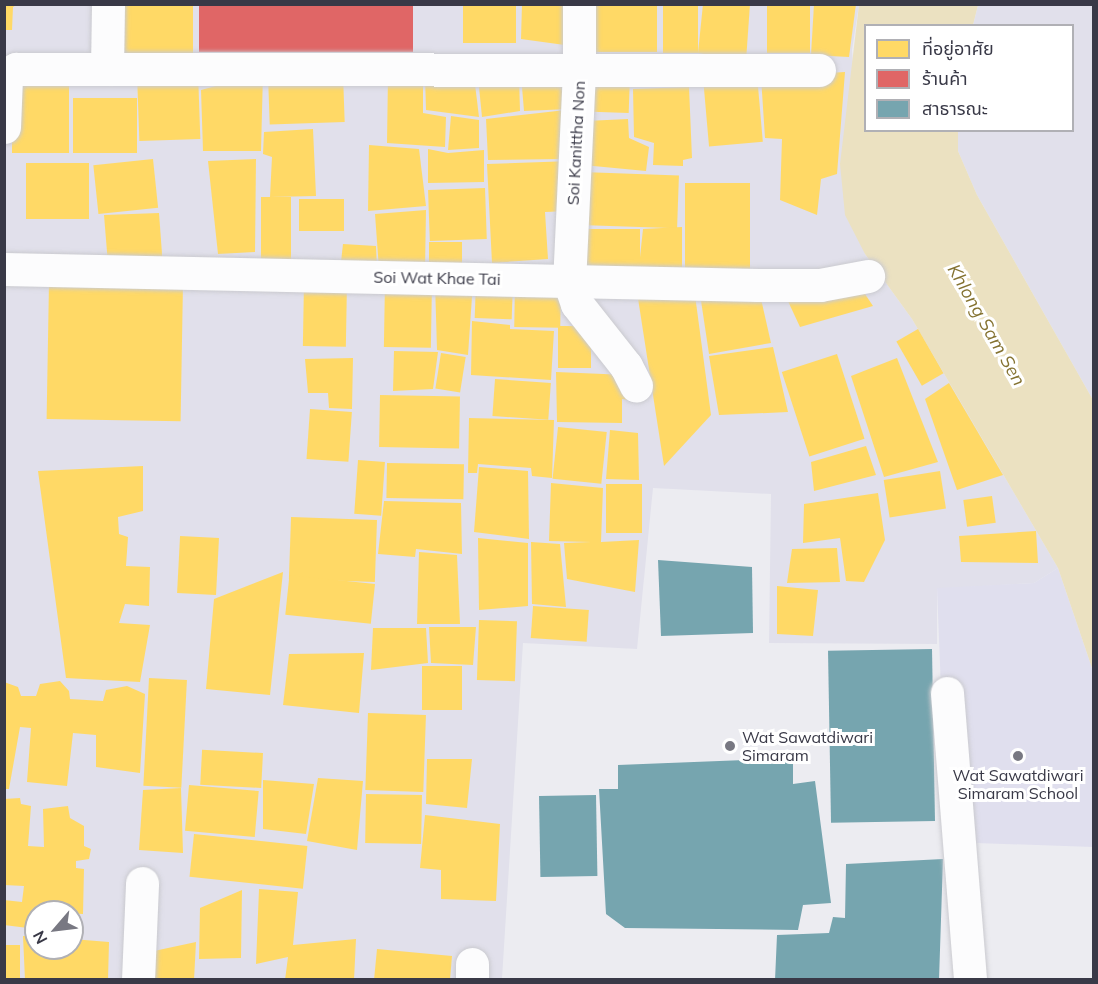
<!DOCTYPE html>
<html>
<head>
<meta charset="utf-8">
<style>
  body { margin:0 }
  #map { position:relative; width:1098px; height:984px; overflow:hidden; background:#ececf1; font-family:Mulish,"Noto Sans Thai",sans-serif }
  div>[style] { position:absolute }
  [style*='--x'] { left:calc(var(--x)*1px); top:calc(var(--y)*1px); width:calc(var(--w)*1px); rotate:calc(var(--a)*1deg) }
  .residential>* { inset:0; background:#e1e0eb }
  .education>* { inset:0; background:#e0dfee }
  .water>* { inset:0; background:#ebe1c1 }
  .homes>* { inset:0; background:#ffd966; transform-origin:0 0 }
  .shops>* { inset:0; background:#e06666; transform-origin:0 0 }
  .public>* { inset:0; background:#76a5af; transform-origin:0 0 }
  .roads { filter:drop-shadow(0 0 2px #cacacf) drop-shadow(0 0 2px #cacacf) }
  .minor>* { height:33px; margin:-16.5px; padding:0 16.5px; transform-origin:16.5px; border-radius:16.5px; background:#fcfcfd }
  .dots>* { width:16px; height:16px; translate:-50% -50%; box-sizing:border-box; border:3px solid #fff; border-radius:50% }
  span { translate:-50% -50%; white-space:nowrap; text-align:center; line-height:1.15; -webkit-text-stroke:6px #fff; paint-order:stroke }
  .street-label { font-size:16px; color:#393947 }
  .poi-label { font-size:16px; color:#393947 }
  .left { translate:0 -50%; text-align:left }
  .water-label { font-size:18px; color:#847230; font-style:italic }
  .frame { position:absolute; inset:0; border:6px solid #393947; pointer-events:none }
  .legend { position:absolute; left:864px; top:24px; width:210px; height:108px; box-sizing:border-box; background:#fff; border:2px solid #b0b0b5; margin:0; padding:8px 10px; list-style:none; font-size:18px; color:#393947 }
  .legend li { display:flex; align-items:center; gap:12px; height:30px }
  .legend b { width:30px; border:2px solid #b0b0b5 }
  .north { position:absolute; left:24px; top:900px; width:60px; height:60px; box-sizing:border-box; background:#fff; border:2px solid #b0b0b5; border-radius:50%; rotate:242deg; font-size:16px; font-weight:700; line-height:24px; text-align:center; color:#393947 }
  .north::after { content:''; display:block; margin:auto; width:21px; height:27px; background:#787882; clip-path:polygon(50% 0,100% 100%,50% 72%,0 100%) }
</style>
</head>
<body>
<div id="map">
  <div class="residential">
    <i style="clip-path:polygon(evenodd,5px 5px,859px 5px,852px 50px,865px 254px,912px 319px,1058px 568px,1034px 583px,937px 589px,937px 644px,769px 643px,771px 494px,653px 488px,637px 649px,523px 643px,502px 979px,5px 980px,5px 5px,36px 912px,72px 912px,72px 948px,36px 948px,36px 912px)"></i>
    <i style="clip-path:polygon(978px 5px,1093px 5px,1093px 400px,977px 195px,958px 151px,958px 131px,1072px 130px,1072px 26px,973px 25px)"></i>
  </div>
  <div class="education">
    <i style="clip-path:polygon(1058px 568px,1093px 671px,1093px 847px,947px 842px,937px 588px,1034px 583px)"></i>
  </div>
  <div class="water">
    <i style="clip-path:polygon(859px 5px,978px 5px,973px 25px,866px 26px,866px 130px,958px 131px,958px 151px,977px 195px,1093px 400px,1093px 671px,1058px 568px,912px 319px,865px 254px,845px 215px,840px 164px)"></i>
  </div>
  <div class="homes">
    <i style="clip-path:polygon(4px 4px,18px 4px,13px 7px,12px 30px,4px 30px)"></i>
    <i style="left:119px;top:4px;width:74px;height:51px"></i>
    <i style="left:463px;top:4px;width:53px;height:39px"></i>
    <i style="clip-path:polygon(522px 4px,573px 4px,572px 46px,521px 39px)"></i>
    <i style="left:593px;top:4px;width:64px;height:48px"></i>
    <i style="left:663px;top:4px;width:35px;height:49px"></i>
    <i style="clip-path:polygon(703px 4px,750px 4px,746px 61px,698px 53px)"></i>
    <i style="clip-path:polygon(814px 4px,856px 4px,849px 57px,811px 55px)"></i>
    <i style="left:767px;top:5px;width:43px;height:48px"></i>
    <i style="left:198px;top:72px;width:67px;height:61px;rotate:88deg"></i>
    <i style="clip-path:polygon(845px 72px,837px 174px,821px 179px,817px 215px,780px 200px,782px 139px,765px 138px,761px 77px)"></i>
    <i style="clip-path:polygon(263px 73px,261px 151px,203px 151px,201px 90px)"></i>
    <i style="clip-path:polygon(575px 73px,569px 109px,524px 111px,521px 75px)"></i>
    <i style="left:343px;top:74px;width:48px;height:75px;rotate:88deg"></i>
    <i style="clip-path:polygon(388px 75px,423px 75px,423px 113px,446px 117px,445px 147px,387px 143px)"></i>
    <i style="clip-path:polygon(425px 75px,474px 76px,479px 117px,426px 110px)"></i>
    <i style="left:630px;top:75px;width:38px;height:44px;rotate:92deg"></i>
    <i style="left:757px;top:75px;width:67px;height:54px;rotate:85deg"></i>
    <i style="clip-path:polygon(478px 77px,519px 77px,520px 111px,482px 117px)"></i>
    <i style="left:12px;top:80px;width:57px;height:73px"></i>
    <i style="clip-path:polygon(689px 87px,692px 158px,683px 160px,683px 166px,653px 165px,654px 143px,634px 137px,633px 89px)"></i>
    <i style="left:137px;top:98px;width:55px;height:64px;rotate:90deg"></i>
    <i style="clip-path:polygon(566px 110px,563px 159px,488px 160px,486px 119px)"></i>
    <i style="clip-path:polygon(451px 116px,479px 120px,479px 148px,448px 150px)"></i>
    <i style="clip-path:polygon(628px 119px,629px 138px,649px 147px,646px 171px,583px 165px,586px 121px)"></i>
    <i style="clip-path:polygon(313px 129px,316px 196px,270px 197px,272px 157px,263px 154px,264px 132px)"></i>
    <i style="clip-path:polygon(369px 145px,419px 149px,426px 206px,368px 211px)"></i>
    <i style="clip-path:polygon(428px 149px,448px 153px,484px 150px,484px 182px,428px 183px)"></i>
    <i style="left:153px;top:159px;width:49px;height:60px;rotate:84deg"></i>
    <i style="clip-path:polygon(256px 159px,255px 252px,218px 254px,208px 161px)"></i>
    <i style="clip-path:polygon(572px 161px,569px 211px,545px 212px,548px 259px,492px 263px,487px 164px)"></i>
    <i style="left:26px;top:163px;width:63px;height:56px"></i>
    <i style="left:582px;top:172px;width:97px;height:53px;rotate:2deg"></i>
    <i style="left:685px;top:183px;width:65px;height:87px"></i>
    <i style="left:485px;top:188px;width:51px;height:57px;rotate:88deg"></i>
    <i style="left:291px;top:197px;width:65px;height:30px;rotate:90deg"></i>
    <i style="left:344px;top:199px;width:32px;height:45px;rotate:90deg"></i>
    <i style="clip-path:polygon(426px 210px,425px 270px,379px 269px,375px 214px)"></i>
    <i style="clip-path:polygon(159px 213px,163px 267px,108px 264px,104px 215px)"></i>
    <i style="clip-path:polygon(682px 227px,682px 274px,638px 276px,643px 229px)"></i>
    <i style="left:580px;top:229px;width:60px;height:45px"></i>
    <i style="left:462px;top:242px;width:27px;height:33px;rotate:90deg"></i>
    <i style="clip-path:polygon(343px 244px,376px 246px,377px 270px,340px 271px)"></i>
    <i style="left:304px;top:281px;width:43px;height:65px;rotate:1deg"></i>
    <i style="left:476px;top:281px;width:37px;height:37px;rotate:2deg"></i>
    <i style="left:49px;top:282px;width:134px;height:137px;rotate:1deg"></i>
    <i style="left:385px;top:282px;width:47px;height:65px;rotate:1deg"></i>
    <i style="clip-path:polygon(435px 282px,473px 282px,468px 355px,437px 350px)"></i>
    <i style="left:515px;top:283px;width:46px;height:44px;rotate:1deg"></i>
    <i style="clip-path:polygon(859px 285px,873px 306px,800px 327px,787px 299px)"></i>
    <i style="clip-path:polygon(759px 290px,771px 343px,709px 354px,700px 294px)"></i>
    <i style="clip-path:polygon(637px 292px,695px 295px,711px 415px,664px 466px)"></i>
    <i style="clip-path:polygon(472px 321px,510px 325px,510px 329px,554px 331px,551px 380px,471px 375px)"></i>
    <i style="left:558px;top:326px;width:33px;height:42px"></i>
    <i style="left:918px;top:329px;width:51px;height:25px;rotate:60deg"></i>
    <i style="clip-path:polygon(773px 347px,788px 412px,719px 415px,709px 356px)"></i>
    <i style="clip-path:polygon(394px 351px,438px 352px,433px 389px,393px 391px)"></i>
    <i style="left:441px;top:353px;width:25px;height:36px;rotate:9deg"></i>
    <i style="left:837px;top:354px;width:89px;height:58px;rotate:72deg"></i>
    <i style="clip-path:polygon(353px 358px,352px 409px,329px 408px,328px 393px,308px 393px,305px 359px)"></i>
    <i style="clip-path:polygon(897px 358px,938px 462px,884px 477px,851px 376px)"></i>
    <i style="clip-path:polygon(556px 372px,627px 375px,630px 400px,622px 399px,622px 423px,557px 422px)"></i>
    <i style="left:495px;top:379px;width:56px;height:37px;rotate:4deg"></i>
    <i style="clip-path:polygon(949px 383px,1003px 475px,957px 490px,925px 399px)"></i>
    <i style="left:380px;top:395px;width:80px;height:52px;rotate:1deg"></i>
    <i style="left:310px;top:409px;width:42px;height:50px;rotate:4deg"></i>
    <i style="clip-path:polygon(469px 418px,554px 420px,552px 478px,532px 476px,531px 468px,478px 464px,477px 473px,468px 473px)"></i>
    <i style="left:558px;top:427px;width:49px;height:52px;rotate:6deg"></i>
    <i style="clip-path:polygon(610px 430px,638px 433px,639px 480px,606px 479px)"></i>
    <i style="clip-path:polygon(866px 446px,876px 475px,814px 491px,811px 462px)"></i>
    <i style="left:358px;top:460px;width:27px;height:54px;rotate:4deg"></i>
    <i style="left:387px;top:463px;width:77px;height:35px;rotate:1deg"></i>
    <i style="clip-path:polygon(143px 466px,143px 511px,118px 517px,119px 534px,128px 537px,126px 566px,150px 567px,149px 606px,125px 604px,119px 623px,150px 625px,140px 682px,66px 678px,38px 471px)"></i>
    <i style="clip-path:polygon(479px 467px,528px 471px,529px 539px,474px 532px)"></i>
    <i style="left:940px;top:471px;width:38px;height:57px;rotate:81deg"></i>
    <i style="clip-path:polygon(551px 483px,603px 488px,601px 542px,639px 540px,635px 592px,567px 579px,564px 543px,591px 542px,549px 541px)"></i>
    <i style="left:606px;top:484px;width:36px;height:49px"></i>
    <i style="clip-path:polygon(878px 493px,885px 540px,864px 582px,846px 581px,840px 538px,803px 543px,804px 504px)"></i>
    <i style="left:992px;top:496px;width:27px;height:29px;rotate:82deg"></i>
    <i style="clip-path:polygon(384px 501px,461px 503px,462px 554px,416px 549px,415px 557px,378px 554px)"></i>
    <i style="left:377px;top:520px;width:62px;height:86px;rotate:92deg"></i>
    <i style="clip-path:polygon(1036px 531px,1038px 563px,961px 562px,959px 536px)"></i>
    <i style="left:219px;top:538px;width:57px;height:39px;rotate:93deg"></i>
    <i style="clip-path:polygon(478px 538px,528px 543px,528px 606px,479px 610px)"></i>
    <i style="clip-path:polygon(531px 542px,560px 544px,566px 607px,532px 604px)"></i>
    <i style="clip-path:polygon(837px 548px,840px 582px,787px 583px,792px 549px)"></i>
    <i style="clip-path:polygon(419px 552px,457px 555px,460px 624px,417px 624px)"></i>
    <i style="clip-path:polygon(283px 572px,270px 695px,206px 689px,214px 599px)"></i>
    <i style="left:375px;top:584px;width:40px;height:86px;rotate:96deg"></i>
    <i style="clip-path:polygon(777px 586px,818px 590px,813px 636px,777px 634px)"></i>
    <i style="left:533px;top:606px;width:56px;height:32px;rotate:4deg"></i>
    <i style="left:479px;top:620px;width:38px;height:60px;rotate:2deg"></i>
    <i style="clip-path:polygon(429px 627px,476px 627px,473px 665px,431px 663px)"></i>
    <i style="clip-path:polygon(373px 628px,426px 628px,428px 663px,371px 670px)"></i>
    <i style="clip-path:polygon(364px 653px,359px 713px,283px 705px,289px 654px)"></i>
    <i style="left:422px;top:666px;width:40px;height:44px"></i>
    <i style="left:149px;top:678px;width:38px;height:108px;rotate:3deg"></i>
    <i style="clip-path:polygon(60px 681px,69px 691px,70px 699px,103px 701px,106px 690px,127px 686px,145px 694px,140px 773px,96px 767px,96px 735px,73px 733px,67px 786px,27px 782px,31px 728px,20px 727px,9px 789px,4px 789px,4px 682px,18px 687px,21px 696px,36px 696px,40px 684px)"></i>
    <i style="left:368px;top:713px;width:58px;height:77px;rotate:2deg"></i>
    <i style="left:263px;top:753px;width:35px;height:61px;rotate:93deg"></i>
    <i style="clip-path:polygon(427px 759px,472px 759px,467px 808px,426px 804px)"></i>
    <i style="clip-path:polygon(318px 778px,363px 781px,357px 850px,307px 841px)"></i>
    <i style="clip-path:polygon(263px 780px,314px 784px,306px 834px,263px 829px)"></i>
    <i style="left:189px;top:785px;width:70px;height:46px;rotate:5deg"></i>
    <i style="clip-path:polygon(181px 788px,183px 853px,139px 850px,143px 790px)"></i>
    <i style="left:366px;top:794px;width:56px;height:49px;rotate:1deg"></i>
    <i style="clip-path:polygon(20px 798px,21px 804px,31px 806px,28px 846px,44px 847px,43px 809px,68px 806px,70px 818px,84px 826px,84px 846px,91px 849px,89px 859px,76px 861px,76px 868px,84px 869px,83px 914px,36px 912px,36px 929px,4px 925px,4px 900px,22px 902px,24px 886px,4px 885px,4px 799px)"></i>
    <i style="clip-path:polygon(425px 815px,500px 824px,496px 901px,441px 899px,441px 870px,420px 868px)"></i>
    <i style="left:194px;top:834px;width:114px;height:43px;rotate:6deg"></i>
    <i style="clip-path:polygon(259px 889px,298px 892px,293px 945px,356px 939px,354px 980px,285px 980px,288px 957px,256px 964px)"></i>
    <i style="clip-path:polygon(242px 890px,241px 958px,199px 959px,200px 908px)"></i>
    <i style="clip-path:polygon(23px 936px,36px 937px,36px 948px,72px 948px,72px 939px,109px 942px,108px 980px,25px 980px)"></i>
    <i style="clip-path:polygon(196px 942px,194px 980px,152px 980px,154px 951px)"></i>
    <i style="left:4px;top:945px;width:16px;height:35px"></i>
    <i style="clip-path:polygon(377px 949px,452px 956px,450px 980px,374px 980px)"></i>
  </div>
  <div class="shops">
    <i style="left:199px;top:4px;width:214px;height:48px"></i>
  </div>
  <div class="public">
    <i style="clip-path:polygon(658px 560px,752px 567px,753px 633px,661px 636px)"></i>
    <i style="left:932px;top:649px;width:172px;height:104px;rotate:89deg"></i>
    <i style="clip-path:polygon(793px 758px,793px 784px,815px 781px,831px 903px,803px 905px,798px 930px,625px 928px,606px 914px,599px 789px,618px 789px,618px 765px)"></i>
    <i style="left:596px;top:795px;width:81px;height:57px;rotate:89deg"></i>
    <i style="clip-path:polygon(943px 859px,939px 980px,775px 980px,777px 935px,829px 933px,833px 917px,845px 918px,846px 864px)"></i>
  </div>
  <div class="roads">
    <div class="minor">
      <i style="--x:579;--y:4;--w:67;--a:90"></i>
      <i style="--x:579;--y:71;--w:210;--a:92.7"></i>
      <i style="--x:569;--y:281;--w:24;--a:71"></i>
      <i style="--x:577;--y:304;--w:79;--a:51.7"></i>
      <i style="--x:626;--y:366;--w:22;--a:63"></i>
      <i style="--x:107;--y:69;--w:65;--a:-89.1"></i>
      <i style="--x:4;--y:127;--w:50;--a:-87.7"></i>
      <i style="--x:6;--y:77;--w:13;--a:-39"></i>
      <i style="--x:16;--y:69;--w:803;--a:0.07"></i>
      <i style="--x:4;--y:269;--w:754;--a:1.22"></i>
      <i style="--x:758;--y:285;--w:62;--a:0"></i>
      <i style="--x:820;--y:285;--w:49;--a:-10.6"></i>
      <i style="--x:947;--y:693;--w:288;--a:85.4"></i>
      <i style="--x:138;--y:980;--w:97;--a:-87.6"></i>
      <i style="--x:472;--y:980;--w:16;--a:-90"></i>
    </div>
  </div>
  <div class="dots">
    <i style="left:730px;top:746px;background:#787882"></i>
    <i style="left:1018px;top:756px;background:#787882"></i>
  </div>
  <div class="street-label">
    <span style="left:576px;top:143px;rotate:-87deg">Soi Kanittha Non</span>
    <span style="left:437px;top:278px;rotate:1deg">Soi Wat Khae Tai</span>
  </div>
  <div class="poi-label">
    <span class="left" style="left:742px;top:746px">Wat Sawatdiwari<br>Simaram</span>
    <span style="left:1018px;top:784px">Wat Sawatdiwari<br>Simaram School</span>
  </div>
  <div class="water-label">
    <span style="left:986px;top:325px;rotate:60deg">Khlong Sam Sen</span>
  </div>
  <div class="frame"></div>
  <ul class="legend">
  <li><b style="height:16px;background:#ffd966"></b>ที่อยู่อาศัย</li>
  <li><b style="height:16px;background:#e06666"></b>ร้านค้า</li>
  <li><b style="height:16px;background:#76a5af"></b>สาธารณะ</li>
  </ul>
  <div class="north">N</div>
</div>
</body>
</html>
